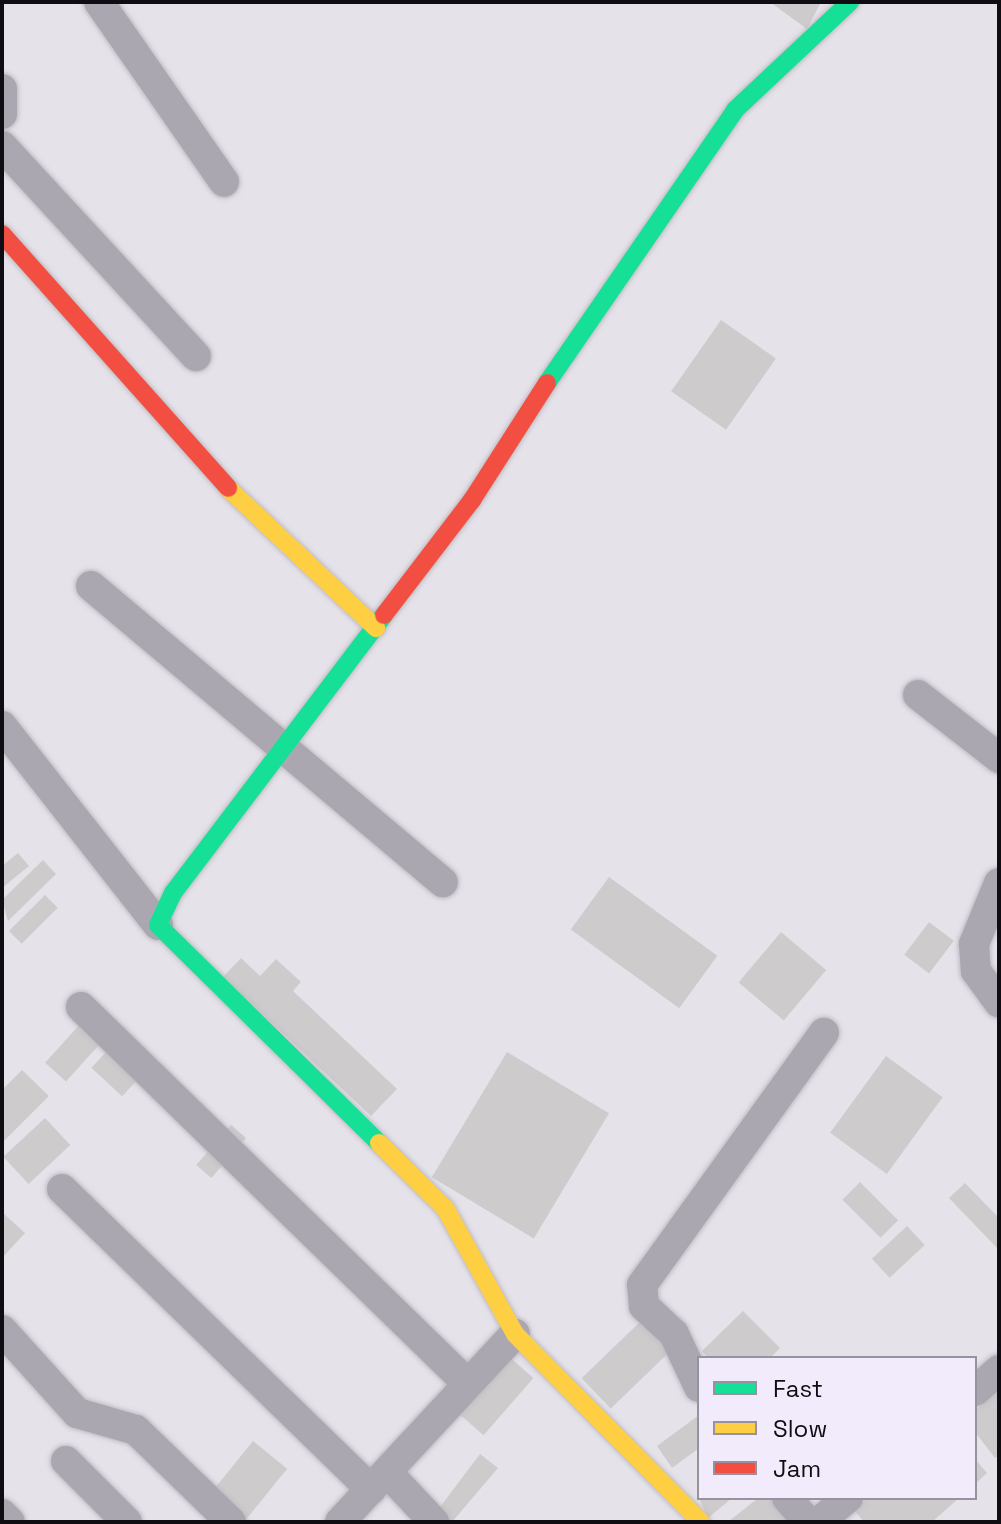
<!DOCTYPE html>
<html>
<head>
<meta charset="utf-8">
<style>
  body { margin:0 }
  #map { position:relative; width:1001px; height:1524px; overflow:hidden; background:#e6e2ea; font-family:"Space Grotesk",sans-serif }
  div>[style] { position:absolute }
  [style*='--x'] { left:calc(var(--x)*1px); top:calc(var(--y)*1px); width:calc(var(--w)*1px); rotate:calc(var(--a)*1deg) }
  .building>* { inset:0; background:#cecbcc; transform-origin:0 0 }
  .roads { filter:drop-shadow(0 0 2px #bfbcc2) drop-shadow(0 0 2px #bfbcc2) }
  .street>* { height:30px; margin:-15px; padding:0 15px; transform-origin:15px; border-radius:15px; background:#aba7b0 }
  .fast>* { height:18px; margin:-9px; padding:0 9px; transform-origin:9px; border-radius:9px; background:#16e098 }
  .slow>* { height:18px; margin:-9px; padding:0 9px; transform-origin:9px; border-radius:9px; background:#ffcf43 }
  .jam>* { height:18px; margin:-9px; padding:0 9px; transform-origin:9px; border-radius:9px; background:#f24e42 }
  span { translate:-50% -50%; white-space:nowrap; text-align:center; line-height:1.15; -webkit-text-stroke:7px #f2ebfb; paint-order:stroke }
  .frame { position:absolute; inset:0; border:4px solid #0f0d12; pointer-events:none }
  .legend { position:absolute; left:697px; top:1356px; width:280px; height:144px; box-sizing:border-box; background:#f2ebfb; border:2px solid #97929e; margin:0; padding:10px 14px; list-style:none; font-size:24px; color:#0f0d12 }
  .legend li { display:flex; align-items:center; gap:16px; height:40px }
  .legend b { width:40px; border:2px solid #97929e }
</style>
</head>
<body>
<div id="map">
  <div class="building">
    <i style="clip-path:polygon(770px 2px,821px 2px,807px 29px)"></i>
    <i style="left:721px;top:320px;width:67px;height:87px;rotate:35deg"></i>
    <i style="clip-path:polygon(18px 853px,29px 866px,2px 888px,2px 866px)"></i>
    <i style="clip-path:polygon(43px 860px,56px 874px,8px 921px,2px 900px)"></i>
    <i style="left:609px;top:877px;width:134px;height:65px;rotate:36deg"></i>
    <i style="left:45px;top:895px;width:18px;height:51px;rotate:45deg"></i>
    <i style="left:929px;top:922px;width:31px;height:41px;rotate:37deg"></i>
    <i style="left:781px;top:932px;width:59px;height:66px;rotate:40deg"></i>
    <i style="clip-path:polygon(241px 958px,260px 976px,276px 959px,301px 982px,293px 991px,397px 1089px,371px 1116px,223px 977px)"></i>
    <i style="left:90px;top:1013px;width:28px;height:67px;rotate:42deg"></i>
    <i style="left:120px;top:1037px;width:42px;height:42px;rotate:43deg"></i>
    <i style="left:507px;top:1052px;width:119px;height:146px;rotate:31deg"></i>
    <i style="left:886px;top:1056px;width:70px;height:95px;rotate:36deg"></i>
    <i style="clip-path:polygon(22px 1070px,49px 1096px,2px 1143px,2px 1090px)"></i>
    <i style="left:45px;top:1118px;width:37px;height:57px;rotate:47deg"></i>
    <i style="left:231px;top:1125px;width:20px;height:53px;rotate:41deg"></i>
    <i style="left:860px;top:1182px;width:54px;height:25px;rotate:45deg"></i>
    <i style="clip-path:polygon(965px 1183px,999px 1218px,999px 1250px,949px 1198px)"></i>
    <i style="clip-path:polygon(2px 1212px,25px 1233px,2px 1258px)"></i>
    <i style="left:907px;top:1226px;width:26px;height:48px;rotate:47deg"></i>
    <i style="clip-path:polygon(743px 1311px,780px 1348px,770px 1358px,708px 1358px,702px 1351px)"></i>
    <i style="left:642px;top:1320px;width:42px;height:84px;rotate:46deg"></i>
    <i style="left:507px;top:1355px;width:35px;height:76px;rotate:41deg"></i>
    <i style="clip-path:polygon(999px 1391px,999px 1456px,995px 1458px,975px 1432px,975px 1410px)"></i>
    <i style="clip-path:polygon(699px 1415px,699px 1448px,672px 1468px,657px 1446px)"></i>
    <i style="left:253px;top:1441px;width:44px;height:71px;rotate:39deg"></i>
    <i style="clip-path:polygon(480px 1454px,498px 1468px,452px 1522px,437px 1511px)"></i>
    <i style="clip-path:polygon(975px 1459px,987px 1473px,975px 1484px)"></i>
    <i style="clip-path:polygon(699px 1498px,732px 1498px,708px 1518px)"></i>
    <i style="clip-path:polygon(758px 1498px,775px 1498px,793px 1522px,728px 1522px)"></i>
    <i style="clip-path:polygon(868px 1498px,959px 1498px,932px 1522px,864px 1522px,854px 1510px)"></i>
  </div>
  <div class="roads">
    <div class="street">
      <i style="--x:99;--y:2;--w:219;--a:55.2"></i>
      <i style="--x:2;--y:89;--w:25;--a:90"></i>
      <i style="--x:2;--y:146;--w:286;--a:47.3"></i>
      <i style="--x:91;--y:586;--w:460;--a:40.1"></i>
      <i style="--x:918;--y:695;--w:103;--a:37.9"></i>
      <i style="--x:2;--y:726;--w:253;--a:51.9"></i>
      <i style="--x:999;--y:883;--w:66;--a:112.3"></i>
      <i style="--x:974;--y:944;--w:27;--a:86"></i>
      <i style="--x:976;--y:971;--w:39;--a:54"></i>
      <i style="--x:81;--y:1007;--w:540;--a:44.25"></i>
      <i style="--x:62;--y:1189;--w:431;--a:44.2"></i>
      <i style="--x:2;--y:1330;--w:112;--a:47.9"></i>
      <i style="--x:77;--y:1413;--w:61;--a:16.1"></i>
      <i style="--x:136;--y:1430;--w:132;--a:44.1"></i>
      <i style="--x:699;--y:1387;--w:59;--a:-115.3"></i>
      <i style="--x:674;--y:1334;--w:41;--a:-137"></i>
      <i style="--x:644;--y:1306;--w:21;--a:-95"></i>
      <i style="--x:642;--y:1285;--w:311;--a:-54.2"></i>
      <i style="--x:975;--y:1391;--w:32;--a:-41"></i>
      <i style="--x:66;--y:1461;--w:86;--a:45"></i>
      <i style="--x:387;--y:1472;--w:69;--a:46.8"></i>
      <i style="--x:787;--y:1498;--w:32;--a:49"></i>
      <i style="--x:2;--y:1514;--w:11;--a:45"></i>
      <i style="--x:340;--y:1522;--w:257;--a:-47.1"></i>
      <i style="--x:819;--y:1522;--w:38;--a:-40"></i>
    </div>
    <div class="fast">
      <i style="--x:547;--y:383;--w:331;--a:-55.4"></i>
      <i style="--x:735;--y:110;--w:158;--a:-43.2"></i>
      <i style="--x:379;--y:1143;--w:310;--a:-135.4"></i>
      <i style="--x:158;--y:925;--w:35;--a:-65"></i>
      <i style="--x:173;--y:893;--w:349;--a:-52.8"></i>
    </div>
    <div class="slow">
      <i style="--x:228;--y:488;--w:204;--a:43.4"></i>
      <i style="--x:379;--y:1143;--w:93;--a:44.6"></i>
      <i style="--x:445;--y:1208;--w:144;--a:60.9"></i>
      <i style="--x:515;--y:1334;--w:264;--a:45.3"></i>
    </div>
    <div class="jam">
      <i style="--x:2;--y:234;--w:340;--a:48.3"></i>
      <i style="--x:384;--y:615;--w:145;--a:-52.6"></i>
      <i style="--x:472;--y:500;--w:139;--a:-57.3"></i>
    </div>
  </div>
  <div class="frame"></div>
  <ul class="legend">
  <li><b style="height:10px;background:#16e098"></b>Fast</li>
  <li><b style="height:10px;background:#ffcf43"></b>Slow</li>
  <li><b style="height:10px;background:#f24e42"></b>Jam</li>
  </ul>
</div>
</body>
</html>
